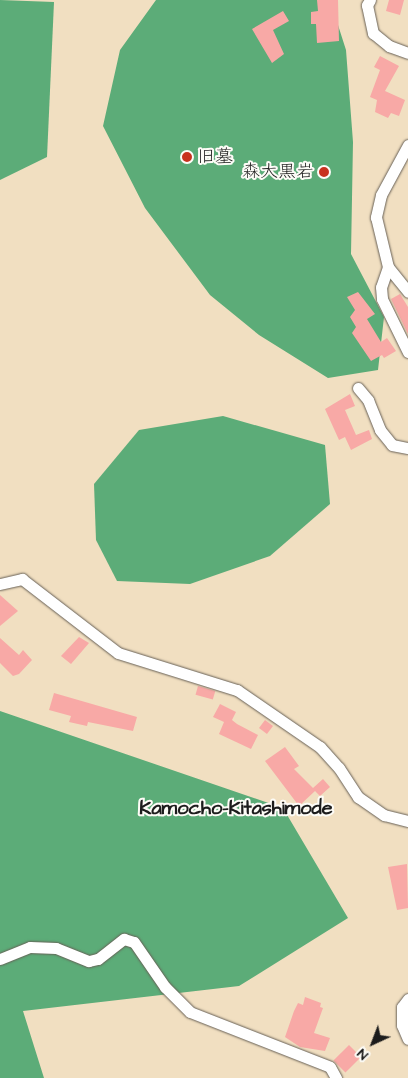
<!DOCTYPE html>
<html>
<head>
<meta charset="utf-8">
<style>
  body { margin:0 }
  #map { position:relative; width:408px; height:1078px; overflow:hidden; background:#f1dfc1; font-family:"Architects Daughter","Klee One",sans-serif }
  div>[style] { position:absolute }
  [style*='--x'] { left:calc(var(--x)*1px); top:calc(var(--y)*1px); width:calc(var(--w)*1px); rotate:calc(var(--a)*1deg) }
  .forest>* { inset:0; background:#5cac78 }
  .building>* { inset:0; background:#f8a9a6; transform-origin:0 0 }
  .roads { filter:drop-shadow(0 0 1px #676056) drop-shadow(0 0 1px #676056) }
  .street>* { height:11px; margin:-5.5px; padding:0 5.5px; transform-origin:5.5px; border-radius:5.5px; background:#fff }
  .dots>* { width:14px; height:14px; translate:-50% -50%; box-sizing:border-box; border:2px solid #fdfcf7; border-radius:50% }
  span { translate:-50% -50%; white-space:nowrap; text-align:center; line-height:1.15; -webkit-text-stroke:4px #fdfcf7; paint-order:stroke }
  .poi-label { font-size:18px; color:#1c1c1c }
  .left { translate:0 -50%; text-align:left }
  .right { translate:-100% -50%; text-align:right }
  .quarter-label { font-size:20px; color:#1c1c1c; font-weight:700 }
  .north { position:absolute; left:348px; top:1018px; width:50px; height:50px; -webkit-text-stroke:4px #fdfcf7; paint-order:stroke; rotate:223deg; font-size:14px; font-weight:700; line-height:20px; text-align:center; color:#1c1c1c }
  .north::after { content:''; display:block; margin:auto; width:18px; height:22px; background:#1c1c1c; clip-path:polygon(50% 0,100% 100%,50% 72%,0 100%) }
</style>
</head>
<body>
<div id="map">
  <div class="forest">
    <i style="clip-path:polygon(0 0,54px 2px,47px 157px,0 180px)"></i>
    <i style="clip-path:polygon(156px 0,330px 0,346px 50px,353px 142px,351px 254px,384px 317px,378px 370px,328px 378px,259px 335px,210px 295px,145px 208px,103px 126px,120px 50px)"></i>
    <i style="clip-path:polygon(223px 416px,325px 445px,330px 504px,270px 556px,190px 584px,117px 581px,96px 540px,94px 484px,139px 430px)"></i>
    <i style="clip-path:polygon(0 711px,283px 808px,348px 918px,239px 986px,23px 1011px,44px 1078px,0 1078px)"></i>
  </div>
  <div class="building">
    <i style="clip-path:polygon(317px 0,338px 0,339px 41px,317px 43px,316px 24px,311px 24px,311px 12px,318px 11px)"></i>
    <i style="clip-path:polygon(389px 0,404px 0,400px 15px,386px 11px)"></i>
    <i style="clip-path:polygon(283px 11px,289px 21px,273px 30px,284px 54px,272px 63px,252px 29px)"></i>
    <i style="clip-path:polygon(380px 56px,399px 66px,385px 91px,405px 100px,399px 116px,391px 113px,388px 118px,375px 112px,377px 100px,370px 97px,380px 70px,374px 67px)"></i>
    <i style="clip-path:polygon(358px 292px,375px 314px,367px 319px,381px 342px,387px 338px,396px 351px,384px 358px,382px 355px,371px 361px,352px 333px,356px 327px,350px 317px,355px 310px,347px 297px)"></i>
    <i style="clip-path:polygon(400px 294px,408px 307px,408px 334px,391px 299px)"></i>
    <i style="clip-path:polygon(350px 394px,355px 406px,345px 410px,356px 435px,369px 430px,372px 439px,351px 450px,345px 437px,339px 440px,325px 409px)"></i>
    <i style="clip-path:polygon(0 595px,18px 611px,0 626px)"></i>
    <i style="clip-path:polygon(79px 637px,89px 643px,71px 664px,61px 656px)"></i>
    <i style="clip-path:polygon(0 638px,19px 655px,23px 650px,32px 660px,19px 674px,13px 676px,0 663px)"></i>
    <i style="left:198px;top:686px;width:18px;height:9px;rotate:16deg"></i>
    <i style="clip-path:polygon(54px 693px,137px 717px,133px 731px,88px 722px,87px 726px,69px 722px,71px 716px,49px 710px)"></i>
    <i style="clip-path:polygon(220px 704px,236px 712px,232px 720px,237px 724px,258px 735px,251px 749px,219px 734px,224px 722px,213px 717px)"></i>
    <i style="left:265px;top:720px;width:10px;height:10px;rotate:37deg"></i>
    <i style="clip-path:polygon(285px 747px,299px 766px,294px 769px,313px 788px,323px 779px,330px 787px,320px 796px,315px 791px,299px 806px,265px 761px)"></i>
    <i style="clip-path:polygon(407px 864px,408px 908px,397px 910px,388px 867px)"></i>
    <i style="clip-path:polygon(305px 997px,321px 1003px,320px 1007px,323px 1008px,314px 1033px,330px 1038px,325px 1051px,300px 1047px,285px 1037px,294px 1011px,298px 1003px,303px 1005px)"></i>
    <i style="left:349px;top:1045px;width:17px;height:22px;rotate:45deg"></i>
  </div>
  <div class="roads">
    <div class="street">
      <i style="--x:370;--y:0;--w:6;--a:121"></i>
      <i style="--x:367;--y:5;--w:29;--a:78"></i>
      <i style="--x:373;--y:33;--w:21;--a:39"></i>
      <i style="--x:389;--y:46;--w:20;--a:20"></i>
      <i style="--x:408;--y:145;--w:57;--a:118.4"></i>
      <i style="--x:381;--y:195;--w:23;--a:103"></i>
      <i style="--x:376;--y:217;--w:51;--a:76.5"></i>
      <i style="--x:388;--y:267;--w:32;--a:51"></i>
      <i style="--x:388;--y:267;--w:21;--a:109"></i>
      <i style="--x:381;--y:287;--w:12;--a:85"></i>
      <i style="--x:382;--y:299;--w:59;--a:63.9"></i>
      <i style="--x:358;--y:388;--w:16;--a:50"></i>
      <i style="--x:368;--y:400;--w:32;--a:68"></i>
      <i style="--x:380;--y:430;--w:19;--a:51"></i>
      <i style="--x:392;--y:445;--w:16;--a:11"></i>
      <i style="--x:0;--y:584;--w:23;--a:-13"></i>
      <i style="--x:22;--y:579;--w:121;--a:37.6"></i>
      <i style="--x:118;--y:653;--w:125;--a:17.3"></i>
      <i style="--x:237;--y:690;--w:101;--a:34.5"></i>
      <i style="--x:320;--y:747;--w:28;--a:48"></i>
      <i style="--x:339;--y:768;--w:35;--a:57"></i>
      <i style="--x:358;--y:797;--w:32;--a:35"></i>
      <i style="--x:384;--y:815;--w:25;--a:14"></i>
      <i style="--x:0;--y:959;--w:32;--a:-22"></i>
      <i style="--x:30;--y:947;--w:26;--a:2"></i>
      <i style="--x:56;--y:948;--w:35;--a:22"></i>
      <i style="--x:89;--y:961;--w:9;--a:-13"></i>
      <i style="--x:98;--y:959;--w:33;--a:-38"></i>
      <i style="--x:124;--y:939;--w:10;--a:17"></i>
      <i style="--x:134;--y:942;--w:55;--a:55.4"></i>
      <i style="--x:165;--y:987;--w:35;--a:45"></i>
      <i style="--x:190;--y:1012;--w:150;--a:21.4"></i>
      <i style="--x:330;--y:1067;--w:13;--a:61"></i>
      <i style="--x:408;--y:999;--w:10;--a:127"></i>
      <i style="--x:402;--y:1007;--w:18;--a:90"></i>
      <i style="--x:402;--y:1025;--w:15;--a:67"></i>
    </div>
  </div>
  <div class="dots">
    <i style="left:187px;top:157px;background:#c8321e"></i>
    <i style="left:324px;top:172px;background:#c8321e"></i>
  </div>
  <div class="poi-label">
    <span class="left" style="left:197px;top:157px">旧墓</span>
    <span class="right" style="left:314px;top:172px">森大黒岩</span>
  </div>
  <div class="quarter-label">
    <span style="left:236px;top:808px">Kamocho-Kitashimode</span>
  </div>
  <div class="north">N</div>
</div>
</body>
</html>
